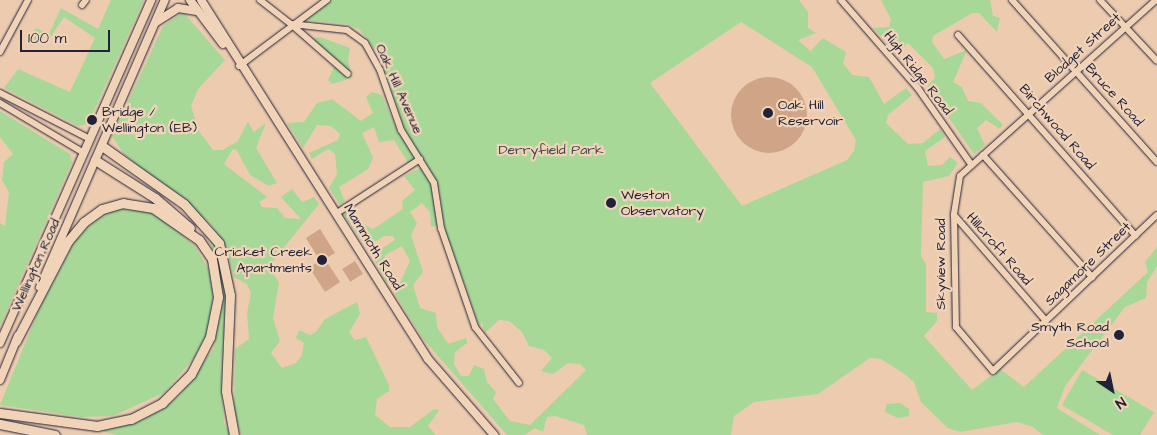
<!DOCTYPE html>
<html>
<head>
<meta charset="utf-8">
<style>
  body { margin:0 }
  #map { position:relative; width:1157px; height:435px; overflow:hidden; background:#eccbaf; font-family:"Architects Daughter",sans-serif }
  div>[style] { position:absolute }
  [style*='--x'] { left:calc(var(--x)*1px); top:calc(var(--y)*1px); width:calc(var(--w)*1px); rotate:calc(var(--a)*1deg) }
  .green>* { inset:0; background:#a8d898 }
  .building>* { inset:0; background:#d0a486; transform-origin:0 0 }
  .round { border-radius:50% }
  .roads { filter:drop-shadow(0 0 1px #22223b) drop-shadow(0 0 1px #22223b) }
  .minor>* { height:6px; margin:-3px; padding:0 3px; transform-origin:3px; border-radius:3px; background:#f1d4b8 }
  .major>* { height:8px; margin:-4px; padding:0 4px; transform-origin:4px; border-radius:4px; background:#f1d4b8 }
  .highway>* { height:9px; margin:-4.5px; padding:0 4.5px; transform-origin:4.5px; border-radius:4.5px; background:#f1d4b8 }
  .dots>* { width:14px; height:14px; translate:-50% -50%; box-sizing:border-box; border:2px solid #f1d4b8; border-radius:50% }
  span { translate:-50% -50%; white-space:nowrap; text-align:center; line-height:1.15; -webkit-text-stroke:4.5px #f1d4b8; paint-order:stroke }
  .street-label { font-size:14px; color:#22223b }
  .poi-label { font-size:14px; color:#22223b }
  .left { translate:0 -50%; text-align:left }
  .right { translate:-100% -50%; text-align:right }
  .park-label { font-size:14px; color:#3d464e }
  .north { position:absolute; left:1087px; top:365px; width:50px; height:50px; -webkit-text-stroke:4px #f1d4b8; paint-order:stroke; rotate:146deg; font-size:14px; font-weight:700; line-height:20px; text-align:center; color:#22223b }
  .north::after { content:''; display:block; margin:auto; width:18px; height:22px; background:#22223b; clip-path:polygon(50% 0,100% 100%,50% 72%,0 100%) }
  .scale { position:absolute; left:20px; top:30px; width:90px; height:22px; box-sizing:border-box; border:2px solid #22223b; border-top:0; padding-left:6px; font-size:15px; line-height:18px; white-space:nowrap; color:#22223b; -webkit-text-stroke:4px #f1d4b8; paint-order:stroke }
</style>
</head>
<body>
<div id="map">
  <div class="green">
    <i style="clip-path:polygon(111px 0,144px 0,88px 124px,78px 126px,4px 88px,18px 69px,70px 92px,95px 38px,64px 17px,50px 38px,40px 33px,41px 44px,34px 42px,32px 35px,36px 28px,49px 34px,61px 8px,98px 29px)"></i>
    <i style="clip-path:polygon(evenodd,330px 0,799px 0,808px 12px,808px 28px,816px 33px,798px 40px,814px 54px,811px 50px,823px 38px,846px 52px,843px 63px,852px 75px,869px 77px,884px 104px,906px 88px,912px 95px,888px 115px,886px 123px,908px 144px,923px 143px,940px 129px,945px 137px,925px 151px,928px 166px,942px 165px,950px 157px,958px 163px,949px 176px,923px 182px,921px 256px,926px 264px,926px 312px,937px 313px,937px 321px,924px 336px,972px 390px,1000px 369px,1024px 387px,1148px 272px,1145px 262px,1157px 247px,1157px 266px,1147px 282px,1146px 298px,1125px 307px,1065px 386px,1057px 408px,1100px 435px,1043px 435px,1033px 427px,1017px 422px,960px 432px,948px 428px,921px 402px,914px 382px,906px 375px,881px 359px,870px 358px,818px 394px,754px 402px,734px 416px,731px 435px,587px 435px,584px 425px,555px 416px,547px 417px,543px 432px,535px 428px,525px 435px,507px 435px,423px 339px,395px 294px,410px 261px,402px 246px,385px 255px,384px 264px,394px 280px,386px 282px,372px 255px,395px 240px,393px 236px,384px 236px,369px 246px,364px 244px,343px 214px,352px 209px,361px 223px,373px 229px,403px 209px,402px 201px,415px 190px,404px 176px,422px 167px,432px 183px,439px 225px,431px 227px,430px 212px,422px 203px,410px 212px,417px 223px,411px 235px,423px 272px,413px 285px,420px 308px,436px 313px,437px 327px,448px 344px,466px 338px,467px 343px,455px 352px,454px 364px,461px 376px,469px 376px,474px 365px,484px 369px,487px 382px,496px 392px,493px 399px,510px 421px,530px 425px,586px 370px,580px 364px,568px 363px,553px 374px,541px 371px,552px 358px,544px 350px,529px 346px,522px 332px,509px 321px,499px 320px,485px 333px,482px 323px,479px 325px,443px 225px,440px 195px,433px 175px,406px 132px,379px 55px,360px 30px,347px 24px,303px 20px,330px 0,741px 22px,812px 67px,856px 140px,854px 151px,847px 160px,742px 206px,650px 83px,741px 22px)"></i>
    <i style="clip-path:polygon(881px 0,990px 0,993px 16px,1000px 18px,997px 32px,979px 13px,972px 13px,933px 36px,932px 42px,944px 59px,967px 50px,953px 82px,962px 87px,968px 101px,981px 103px,1003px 125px,1000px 129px,986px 120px,977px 128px,985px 145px,974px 154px,927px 86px,935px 78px,933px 68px,908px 43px,897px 53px,873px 28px,889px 27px,891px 19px)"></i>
    <i style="clip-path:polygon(183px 12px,225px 60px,198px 89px,191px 106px,199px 131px,213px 150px,222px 150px,237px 142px,248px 122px,254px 132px,266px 123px,256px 148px,277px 183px,269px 186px,250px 175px,236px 149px,232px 150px,224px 164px,267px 197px,259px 202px,262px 207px,277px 208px,285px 218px,301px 219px,281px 197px,292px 189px,302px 202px,314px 197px,319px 204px,269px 266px,279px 283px,273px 318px,280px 341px,271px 353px,282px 368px,296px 363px,302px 355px,304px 343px,296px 338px,299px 330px,310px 335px,316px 332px,325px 319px,357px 302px,360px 314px,349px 332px,355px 340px,366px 337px,389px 385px,389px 391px,377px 399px,375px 415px,390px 427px,410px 427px,434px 409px,439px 410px,428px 426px,436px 435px,241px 435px,234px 411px,235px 349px,249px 339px,247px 313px,251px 293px,247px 284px,234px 277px,224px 242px,210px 223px,124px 154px,112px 136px,163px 26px)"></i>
    <i style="clip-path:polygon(320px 37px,350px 48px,348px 60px,352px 78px,332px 84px,328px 80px,337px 61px,315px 42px,314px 38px)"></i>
    <i style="clip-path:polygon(372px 92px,382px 95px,398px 133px,417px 159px,409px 164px,394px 140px,379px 142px,374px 127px,362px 133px,373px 158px,368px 169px,339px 187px,345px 202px,340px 205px,329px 188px,337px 174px,335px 154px,328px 149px,312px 159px,309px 153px,338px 140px,340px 134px,331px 126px,317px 125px,303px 148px,287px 123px,304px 122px,317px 103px,332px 99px,361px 121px,373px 113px,366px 97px)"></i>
    <i style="clip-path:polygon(0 111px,70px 154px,72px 162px,0 326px,0 223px,5px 226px,9px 192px,2px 180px,4px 162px,13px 154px,0 137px)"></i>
    <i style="clip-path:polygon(118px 209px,138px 209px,162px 218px,195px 246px,210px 272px,214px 294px,208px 331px,193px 359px,165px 392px,113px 416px,81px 417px,0 405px,40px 307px,76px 239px,91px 222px)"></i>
    <i style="clip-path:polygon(209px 237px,221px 255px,227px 281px,221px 383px,224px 422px,230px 435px,116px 435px,102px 431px,149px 416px,178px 397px,214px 348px,223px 289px)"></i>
    <i style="clip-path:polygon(1082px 370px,1154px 412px,1140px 435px,1113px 435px,1062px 405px)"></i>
    <i style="clip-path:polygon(900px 403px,909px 409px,909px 416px,898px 418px,885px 412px,887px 404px)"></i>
  </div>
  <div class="building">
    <i class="round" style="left:731px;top:77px;width:76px;height:76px"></i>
    <i style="clip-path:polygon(320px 229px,335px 253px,325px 259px,340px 282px,325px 292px,309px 267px,320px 261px,306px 238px)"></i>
    <i style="left:355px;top:261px;width:15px;height:15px;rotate:58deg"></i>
  </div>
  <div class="roads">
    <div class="minor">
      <i style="--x:260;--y:0;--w:39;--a:38"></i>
      <i style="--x:291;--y:24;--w:56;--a:6.1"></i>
      <i style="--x:347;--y:30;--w:22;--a:36"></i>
      <i style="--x:365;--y:43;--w:31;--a:61"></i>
      <i style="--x:380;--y:70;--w:64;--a:70.7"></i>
      <i style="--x:401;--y:130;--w:62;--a:58.1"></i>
      <i style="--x:434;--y:183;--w:46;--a:81.2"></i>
      <i style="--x:441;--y:228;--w:105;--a:71"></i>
      <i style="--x:475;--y:327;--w:71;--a:51.8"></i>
      <i style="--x:841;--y:0;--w:116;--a:48.9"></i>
      <i style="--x:917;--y:87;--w:94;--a:55"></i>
      <i style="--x:1012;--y:0;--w:217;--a:48.2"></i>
      <i style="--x:1100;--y:0;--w:83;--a:46.9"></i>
      <i style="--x:1156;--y:0;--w:263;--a:138.1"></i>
      <i style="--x:960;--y:176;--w:39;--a:99"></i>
      <i style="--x:954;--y:215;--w:112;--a:89"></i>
      <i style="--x:956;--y:327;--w:57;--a:49.9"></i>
      <i style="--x:993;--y:371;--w:226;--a:-43.6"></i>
      <i style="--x:82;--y:5;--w:6;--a:-51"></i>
      <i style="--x:292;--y:25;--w:74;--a:41.2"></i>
      <i style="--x:958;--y:35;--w:268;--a:48.5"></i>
      <i style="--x:0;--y:52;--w:59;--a:-61.7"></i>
      <i style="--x:239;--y:66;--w:110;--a:-36.9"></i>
      <i style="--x:0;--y:93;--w:101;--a:27.1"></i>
      <i style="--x:0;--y:103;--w:98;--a:30.8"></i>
      <i style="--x:983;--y:155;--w:164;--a:48.2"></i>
      <i style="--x:337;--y:213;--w:99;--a:-33"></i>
      <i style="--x:954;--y:215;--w:140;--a:49"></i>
    </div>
    <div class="major">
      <i style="--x:190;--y:0;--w:55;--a:53.1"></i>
      <i style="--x:201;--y:0;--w:425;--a:57.7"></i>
      <i style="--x:428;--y:359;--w:101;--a:49"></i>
      <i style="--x:156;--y:22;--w:26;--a:-32"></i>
      <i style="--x:178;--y:8;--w:19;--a:9"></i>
      <i style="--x:40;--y:287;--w:313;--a:-66.5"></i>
      <i style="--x:0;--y:343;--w:375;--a:-66.2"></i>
      <i style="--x:0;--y:380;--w:48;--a:-67.8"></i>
    </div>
    <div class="highway">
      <i style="--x:102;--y:146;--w:100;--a:35.3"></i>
      <i style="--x:184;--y:204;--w:52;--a:48.1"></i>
      <i style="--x:219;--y:243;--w:53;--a:78.1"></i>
      <i style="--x:230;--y:295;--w:96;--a:92.4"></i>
      <i style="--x:226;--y:391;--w:45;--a:79.7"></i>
      <i style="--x:95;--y:160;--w:71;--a:32.3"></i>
      <i style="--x:155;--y:198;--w:46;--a:40.6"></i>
      <i style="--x:0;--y:413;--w:98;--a:7.6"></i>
      <i style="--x:97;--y:426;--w:35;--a:-12"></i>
      <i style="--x:131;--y:419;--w:35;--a:-27"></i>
      <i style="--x:162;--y:403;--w:41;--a:-45"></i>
      <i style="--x:191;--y:374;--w:42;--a:-62.8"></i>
      <i style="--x:210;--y:337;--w:41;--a:-78.7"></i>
      <i style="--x:218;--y:297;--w:38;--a:-99"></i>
      <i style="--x:212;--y:259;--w:23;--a:-124"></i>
      <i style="--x:199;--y:240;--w:56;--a:-145.2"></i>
      <i style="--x:153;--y:208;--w:30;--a:-171"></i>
      <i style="--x:123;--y:203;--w:22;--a:164"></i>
      <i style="--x:102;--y:209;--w:22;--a:144"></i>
      <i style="--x:84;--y:222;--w:25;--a:130"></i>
      <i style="--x:68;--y:241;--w:113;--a:117.5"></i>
      <i style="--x:0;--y:424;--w:56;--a:11.3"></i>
    </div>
  </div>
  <div class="dots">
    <i style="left:768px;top:113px;background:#22223b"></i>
    <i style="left:92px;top:120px;background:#22223b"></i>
    <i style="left:611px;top:203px;background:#22223b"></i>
    <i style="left:322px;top:260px;background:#22223b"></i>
    <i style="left:1119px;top:335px;background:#22223b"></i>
  </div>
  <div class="street-label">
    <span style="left:1083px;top:48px;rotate:-42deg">Blodget Street</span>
    <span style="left:918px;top:73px;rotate:52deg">High Ridge Road</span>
    <span style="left:399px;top:89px;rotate:66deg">Oak Hill Avenue</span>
    <span style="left:1114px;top:95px;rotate:48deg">Bruce Road</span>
    <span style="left:1057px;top:127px;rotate:49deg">Birchwood Road</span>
    <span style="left:373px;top:247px;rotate:58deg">Mammoth Road</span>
    <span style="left:999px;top:249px;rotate:49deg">Hillcroft Road</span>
    <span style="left:941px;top:264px;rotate:-90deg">Skyview Road</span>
    <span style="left:1088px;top:264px;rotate:-44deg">Sagamore Street</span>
    <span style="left:36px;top:265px;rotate:-66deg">Wellington Road</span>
  </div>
  <div class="poi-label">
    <span class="left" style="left:778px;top:113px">Oak Hill<br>Reservoir</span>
    <span class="left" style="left:102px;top:120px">Bridge /<br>Wellington (EB)</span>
    <span class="left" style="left:621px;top:203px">Weston<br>Observatory</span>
    <span class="right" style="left:312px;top:260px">Cricket Creek<br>Apartments</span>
    <span class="right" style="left:1109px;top:335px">Smyth Road<br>School</span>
  </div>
  <div class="park-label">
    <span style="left:551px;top:150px">Derryfield Park</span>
  </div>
  <div class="north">N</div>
  <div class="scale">100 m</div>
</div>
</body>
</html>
